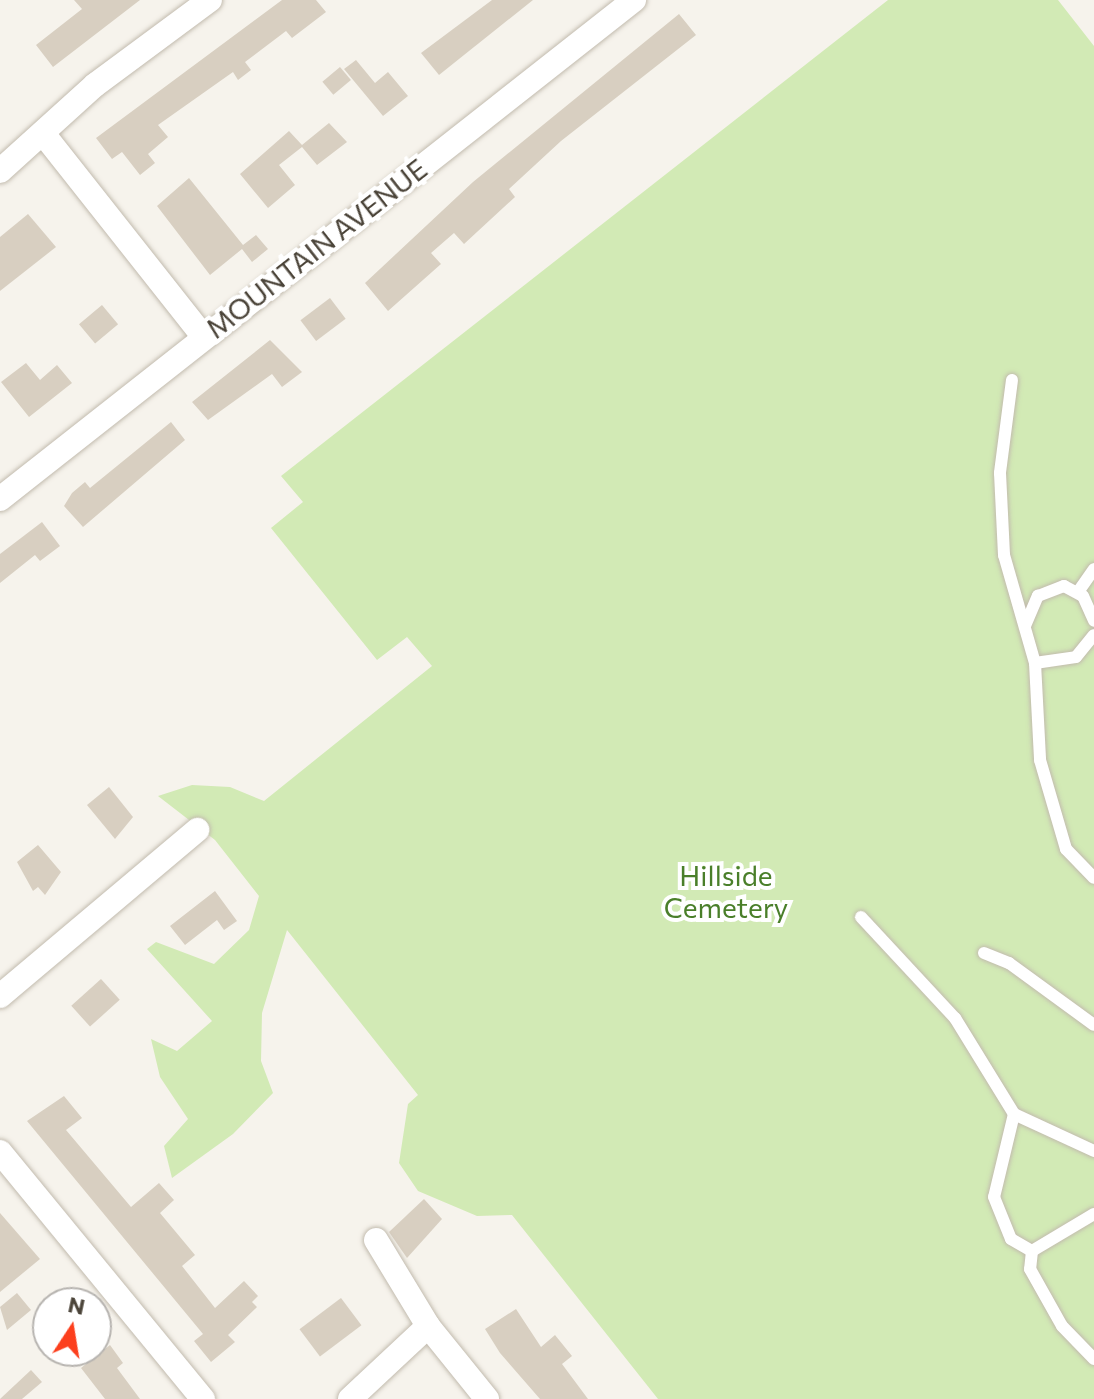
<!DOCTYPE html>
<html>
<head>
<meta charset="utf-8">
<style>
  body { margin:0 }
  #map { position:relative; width:1094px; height:1399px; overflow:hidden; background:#f6f3ec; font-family:Commissioner,sans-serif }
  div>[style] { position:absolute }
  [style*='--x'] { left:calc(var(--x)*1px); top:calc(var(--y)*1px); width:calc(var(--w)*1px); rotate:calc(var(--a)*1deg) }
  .green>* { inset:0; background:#d2eab5 }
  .building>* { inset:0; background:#d8cfc1; transform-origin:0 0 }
  .roads { filter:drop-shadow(0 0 2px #c2bbae) drop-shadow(0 0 2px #c2bbae) }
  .service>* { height:12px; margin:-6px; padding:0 6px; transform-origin:6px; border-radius:6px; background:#fff }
  .minor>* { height:24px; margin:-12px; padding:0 12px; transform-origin:12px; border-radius:12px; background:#fff }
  span { translate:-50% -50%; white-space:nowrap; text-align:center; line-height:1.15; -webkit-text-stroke:8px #fff; paint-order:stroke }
  .street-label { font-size:28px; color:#4b4439 }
  .park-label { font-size:28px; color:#4a7f2a }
  .north { position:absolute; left:32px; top:1287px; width:80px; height:80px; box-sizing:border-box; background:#fff; border:2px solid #b7b4b0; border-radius:50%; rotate:12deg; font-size:22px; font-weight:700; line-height:32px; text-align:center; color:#4b4439 }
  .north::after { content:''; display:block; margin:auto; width:28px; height:36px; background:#fc3f1d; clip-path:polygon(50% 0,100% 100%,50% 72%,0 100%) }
</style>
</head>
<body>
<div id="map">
  <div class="green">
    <i style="clip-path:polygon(888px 0,1058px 0,1094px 46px,1094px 1399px,658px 1399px,512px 1215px,477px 1216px,418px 1191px,399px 1163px,408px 1104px,418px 1095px,287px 930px,262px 1013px,261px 1061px,273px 1093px,233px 1134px,172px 1178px,164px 1146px,188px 1119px,160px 1077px,151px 1039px,177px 1051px,212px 1021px,147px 949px,156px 942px,214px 964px,249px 930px,259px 896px,215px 840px,158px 796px,192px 785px,230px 787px,264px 801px,432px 666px,407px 637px,377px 660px,271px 528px,303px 502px,281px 476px)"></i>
  </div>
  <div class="building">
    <i style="clip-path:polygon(74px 0,140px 0,53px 67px,36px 45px,82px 9px)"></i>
    <i style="clip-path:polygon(282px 0,316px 0,326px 12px,292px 38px,286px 31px,245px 62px,251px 70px,238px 80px,233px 72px,158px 125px,168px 137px,148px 154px,155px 163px,140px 175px,122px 152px,112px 159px,96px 138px)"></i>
    <i style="clip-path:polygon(492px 0,533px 0,439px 75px,421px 53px)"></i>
    <i style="clip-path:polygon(679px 14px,696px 35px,561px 141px,509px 189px,515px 197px,464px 244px,454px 233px,431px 253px,441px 264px,388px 311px,365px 283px,473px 182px)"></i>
    <i style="clip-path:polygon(356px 60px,375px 83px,388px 72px,408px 96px,383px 116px,344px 69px)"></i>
    <i style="left:340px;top:67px;width:17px;height:23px;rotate:50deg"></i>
    <i style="clip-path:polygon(329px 123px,347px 142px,317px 165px,302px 147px,279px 165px,295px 185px,268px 208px,240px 174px,289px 131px,302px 145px)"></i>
    <i style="clip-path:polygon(189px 178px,243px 245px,256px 235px,268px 249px,252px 262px,242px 249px,210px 275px,157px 206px)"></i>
    <i style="clip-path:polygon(28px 214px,56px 247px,0 291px,0 237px)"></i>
    <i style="left:330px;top:298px;width:26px;height:37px;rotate:53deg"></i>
    <i style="left:102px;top:305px;width:25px;height:30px;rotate:50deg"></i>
    <i style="clip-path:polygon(270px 340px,302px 372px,282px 387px,272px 374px,208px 420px,192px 402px)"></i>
    <i style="clip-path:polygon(26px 363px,40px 380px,57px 365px,72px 383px,29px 417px,1px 382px)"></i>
    <i style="clip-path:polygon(171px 422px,185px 440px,83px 527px,64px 506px,72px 493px,85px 482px,90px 488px)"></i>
    <i style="clip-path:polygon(42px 522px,60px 546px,40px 561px,35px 555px,0 583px,0 554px)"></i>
    <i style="clip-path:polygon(109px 787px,133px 817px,115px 839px,87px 805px)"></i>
    <i style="clip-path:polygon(38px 845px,61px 872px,45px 895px,38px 887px,33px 891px,17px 862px)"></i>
    <i style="clip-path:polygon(215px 891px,237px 921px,224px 930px,217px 920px,185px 945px,170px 926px)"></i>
    <i style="left:101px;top:979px;width:28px;height:40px;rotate:48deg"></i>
    <i style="clip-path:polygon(64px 1096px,82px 1118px,66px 1130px,131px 1207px,159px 1183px,174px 1200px,160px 1213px,195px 1255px,182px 1266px,215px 1308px,244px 1281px,258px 1296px,252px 1302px,257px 1307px,228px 1335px,235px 1342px,211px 1362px,194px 1341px,203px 1334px,27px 1121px)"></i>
    <i style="clip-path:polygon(424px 1199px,442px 1219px,407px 1258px,389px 1232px)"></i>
    <i style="clip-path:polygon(0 1213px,40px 1259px,0 1292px)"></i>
    <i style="clip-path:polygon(17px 1293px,31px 1310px,7px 1330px,0 1307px)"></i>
    <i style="left:341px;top:1298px;width:34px;height:52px;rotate:53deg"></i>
    <i style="clip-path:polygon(516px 1309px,541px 1347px,555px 1335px,572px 1356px,562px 1364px,588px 1399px,540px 1399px,500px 1353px,485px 1329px)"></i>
    <i style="clip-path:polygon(110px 1345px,123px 1363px,117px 1368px,140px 1399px,105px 1399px,81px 1368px)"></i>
    <i style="clip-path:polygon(31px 1370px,42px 1382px,22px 1399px,0 1399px)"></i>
  </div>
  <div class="roads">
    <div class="service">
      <i style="--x:1012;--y:380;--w:94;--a:97.4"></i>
      <i style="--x:1000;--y:473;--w:82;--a:87.2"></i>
      <i style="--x:1004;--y:555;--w:112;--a:74"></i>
      <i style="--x:1035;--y:663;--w:97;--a:87"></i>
      <i style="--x:1040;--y:760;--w:93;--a:73.7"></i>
      <i style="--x:1066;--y:849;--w:40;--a:46"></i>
      <i style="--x:1078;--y:592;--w:28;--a:-55"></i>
      <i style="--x:1025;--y:626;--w:33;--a:-67"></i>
      <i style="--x:1038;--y:596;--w:28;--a:-21"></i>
      <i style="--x:1064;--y:586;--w:21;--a:28"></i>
      <i style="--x:1083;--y:596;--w:27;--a:66"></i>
      <i style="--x:1035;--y:663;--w:41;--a:-8.3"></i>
      <i style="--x:1076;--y:657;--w:28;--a:-51"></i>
      <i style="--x:861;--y:917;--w:138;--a:47.1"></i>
      <i style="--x:955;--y:1018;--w:113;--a:58.4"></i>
      <i style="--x:1014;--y:1114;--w:88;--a:24.8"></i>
      <i style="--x:984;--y:953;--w:27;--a:22"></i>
      <i style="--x:1009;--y:963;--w:105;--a:36.1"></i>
      <i style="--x:1014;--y:1114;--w:85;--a:103.5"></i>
      <i style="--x:994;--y:1197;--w:45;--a:68"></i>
      <i style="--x:1011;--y:1239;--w:24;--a:30"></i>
      <i style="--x:1094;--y:1214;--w:72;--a:149.2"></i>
      <i style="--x:1032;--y:1251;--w:18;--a:96"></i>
      <i style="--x:1030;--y:1269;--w:65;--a:60.7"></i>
      <i style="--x:1062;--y:1326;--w:46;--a:45.9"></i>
    </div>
    <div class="minor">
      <i style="--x:45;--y:136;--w:255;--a:51.7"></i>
      <i style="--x:0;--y:171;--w:128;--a:-42.2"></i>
      <i style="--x:95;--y:85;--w:143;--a:-36.5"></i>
      <i style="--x:0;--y:499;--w:807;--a:-38.21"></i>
      <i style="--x:0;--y:996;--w:258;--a:-40.1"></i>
      <i style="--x:0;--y:1152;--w:320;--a:50.6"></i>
      <i style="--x:376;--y:1240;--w:100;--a:58.8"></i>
      <i style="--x:428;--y:1326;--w:94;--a:51.1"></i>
      <i style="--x:350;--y:1399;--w:107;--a:-43.1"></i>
    </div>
  </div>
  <div class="street-label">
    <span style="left:316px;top:248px;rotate:-38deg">MOUNTAIN AVENUE</span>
  </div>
  <div class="park-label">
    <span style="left:726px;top:891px">Hillside<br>Cemetery</span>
  </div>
  <div class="north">N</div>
</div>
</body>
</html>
